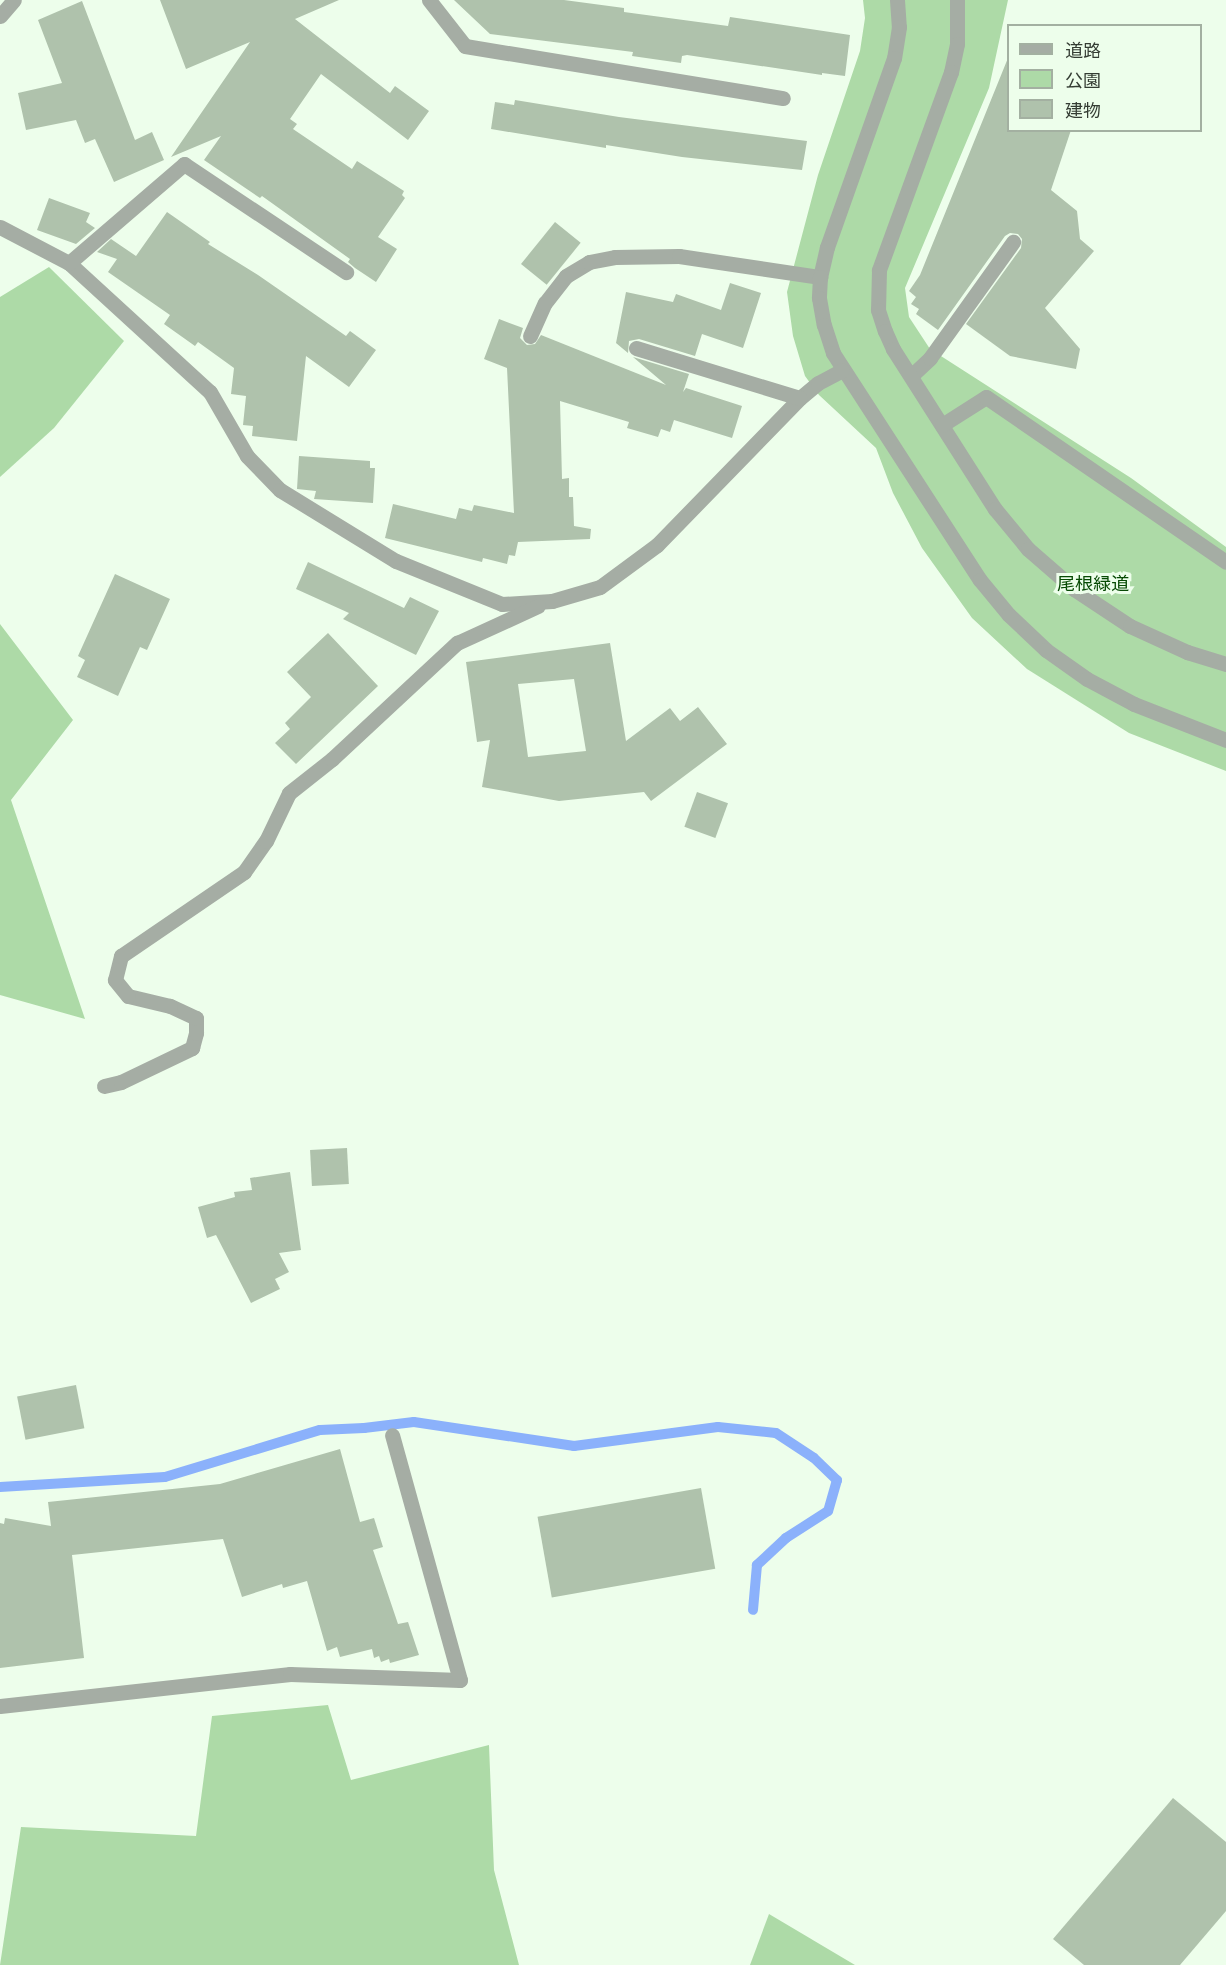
<!DOCTYPE html>
<html>
<head>
<meta charset="utf-8">
<style>
  body { margin:0 }
  #map { position:relative; width:1226px; height:1965px; overflow:hidden; background:#edfeeb; font-family:Inter,"Noto Sans JP",sans-serif }
  div>[style] { position:absolute }
  [style*='--x'] { left:calc(var(--x)*1px); top:calc(var(--y)*1px); width:calc(var(--w)*1px); rotate:calc(var(--a)*1deg) }
  .green>* { inset:0; background:#addaa7 }
  .stream>* { height:10px; margin:-5px; padding:0 5px; transform-origin:5px; border-radius:5px; background:#8bb1fb }
  .building>* { inset:0; background:#afc2ac; transform-origin:0 0 }
  .service>* { height:15px; margin:-7.5px; padding:0 7.5px; transform-origin:7.5px; border-radius:7.5px; background:#a5ada4 }
  .minor>* { height:15px; margin:-7.5px; padding:0 7.5px; transform-origin:7.5px; border-radius:7.5px; background:#a5ada4 }
  span { translate:-50% -50%; white-space:nowrap; text-align:center; line-height:1.15; -webkit-text-stroke:6px #edfeeb; paint-order:stroke }
  .park-label { font-size:18px; color:#074a04 }
  .legend { position:absolute; left:1007px; top:24px; width:195px; height:108px; box-sizing:border-box; background:#edfeeb; border:2px solid #a3b0a1; margin:0; padding:8px 10px; list-style:none; font-size:18px; color:#343c33 }
  .legend li { display:flex; align-items:center; gap:12px; height:30px }
  .legend b { width:30px; border:2px solid #a3b0a1 }
</style>
</head>
<body>
<div id="map">
  <div class="green">
    <i style="clip-path:polygon(863px 0,1008px 0,989px 88px,905px 288px,909px 317px,930px 349px,1131px 478px,1226px 547px,1226px 771px,1129px 733px,1027px 669px,972px 618px,922px 548px,893px 493px,876px 448px,819px 395px,805px 376px,793px 336px,787px 292px,818px 175px,860px 51px,865px 18px)"></i>
    <i style="clip-path:polygon(49px 267px,124px 341px,54px 428px,0 477px,0 297px)"></i>
    <i style="clip-path:polygon(0 624px,73px 720px,11px 800px,85px 1019px,0 995px)"></i>
    <i style="clip-path:polygon(328px 1705px,351px 1780px,489px 1745px,494px 1870px,519px 1965px,0 1965px,21px 1827px,196px 1836px,212px 1716px)"></i>
    <i style="clip-path:polygon(769px 1914px,855px 1965px,750px 1965px)"></i>
  </div>
  <div class="stream">
    <i style="--x:0;--y:1487;--w:165;--a:-3.5"></i>
    <i style="--x:165;--y:1477;--w:162;--a:-16.9"></i>
    <i style="--x:320;--y:1430;--w:44;--a:-2.6"></i>
    <i style="--x:364;--y:1428;--w:50;--a:-6.8"></i>
    <i style="--x:414;--y:1422;--w:162;--a:8.5"></i>
    <i style="--x:574;--y:1446;--w:145;--a:-7.5"></i>
    <i style="--x:718;--y:1427;--w:58;--a:5.9"></i>
    <i style="--x:776;--y:1433;--w:45;--a:33.3"></i>
    <i style="--x:814;--y:1458;--w:32;--a:44"></i>
    <i style="--x:837;--y:1480;--w:32;--a:106"></i>
    <i style="--x:828;--y:1511;--w:50;--a:147.3"></i>
    <i style="--x:786;--y:1538;--w:40;--a:137"></i>
    <i style="--x:757;--y:1565;--w:45;--a:95.1"></i>
  </div>
  <div class="building">
    <i style="clip-path:polygon(160px 0,339px 0,295px 19px,390px 93px,395px 86px,429px 111px,408px 140px,321px 74px,290px 119px,297px 124px,293px 129px,352px 169px,357px 161px,404px 191px,402px 195px,405px 198px,378px 237px,397px 249px,376px 282px,355px 268px,348px 262px,350px 259px,262px 196px,260px 198px,204px 160px,221px 136px,171px 157px,250px 42px,186px 69px)"></i>
    <i style="clip-path:polygon(454px 0,564px 0,624px 8px,624px 12px,728px 26px,730px 17px,850px 35px,845px 76px,822px 73px,822px 75px,687px 55px,682px 56px,681px 63px,632px 56px,633px 52px,490px 34px)"></i>
    <i style="clip-path:polygon(82px 1px,135px 140px,152px 132px,164px 160px,114px 182px,95px 139px,85px 143px,76px 120px,26px 130px,18px 93px,62px 83px,38px 20px)"></i>
    <i style="clip-path:polygon(1008px 58px,1008px 130px,1071px 130px,1051px 190px,1077px 211px,1080px 239px,1094px 251px,1045px 308px,1080px 349px,1076px 369px,1010px 356px,966px 324px,1021px 248px,1022px 239px,1018px 234px,1010px 233px,1005px 236px,938px 330px,916px 314px,919px 309px,911px 304px,916px 297px,909px 291px,920px 275px)"></i>
    <i style="clip-path:polygon(515px 100px,619px 117px,807px 141px,802px 170px,682px 157px,606px 145px,606px 148px,491px 129px,495px 102px,514px 105px)"></i>
    <i style="clip-path:polygon(49px 198px,90px 213px,86px 222px,95px 228px,76px 244px,37px 230px)"></i>
    <i style="clip-path:polygon(167px 212px,210px 242px,208px 244px,258px 275px,346px 336px,350px 331px,376px 350px,349px 387px,306px 356px,297px 441px,252px 436px,253px 426px,243px 425px,246px 396px,231px 394px,234px 368px,198px 342px,195px 346px,164px 324px,170px 315px,108px 272px,117px 259px,97px 252px,111px 239px,136px 256px)"></i>
    <i style="left:555px;top:222px;width:33px;height:54px;rotate:39deg"></i>
    <i style="clip-path:polygon(730px 283px,761px 293px,743px 348px,702px 334px,695px 356px,639px 339px,629px 341px,628px 353px,616px 343px,626px 292px,673px 302px,676px 294px,721px 310px)"></i>
    <i style="clip-path:polygon(499px 319px,523px 328px,520px 338px,527px 345px,535px 344px,541px 335px,666px 385px,633px 357px,689px 374px,683px 392px,686px 388px,742px 406px,732px 438px,674px 420px,670px 432px,661px 429px,658px 437px,627px 428px,629px 422px,560px 401px,562px 479px,569px 478px,569px 497px,573px 497px,574px 526px,591px 529px,590px 539px,518px 542px,515px 556px,509px 555px,507px 564px,483px 558px,482px 562px,385px 538px,393px 504px,456px 519px,459px 508px,472px 511px,474px 505px,514px 513px,507px 368px,484px 359px)"></i>
    <i style="clip-path:polygon(299px 456px,370px 461px,370px 468px,375px 468px,373px 503px,314px 499px,316px 491px,297px 489px)"></i>
    <i style="clip-path:polygon(308px 562px,404px 608px,410px 597px,439px 611px,416px 655px,343px 619px,349px 613px,296px 589px)"></i>
    <i style="clip-path:polygon(115px 574px,170px 599px,147px 650px,140px 647px,118px 696px,77px 677px,85px 660px,78px 656px)"></i>
    <i style="clip-path:polygon(328px 633px,378px 686px,296px 764px,275px 743px,290px 729px,285px 723px,311px 697px,287px 672px)"></i>
    <i style="clip-path:polygon(evenodd,610px 643px,626px 741px,670px 708px,680px 721px,698px 707px,727px 744px,651px 801px,644px 792px,559px 801px,482px 787px,490px 740px,477px 742px,466px 662px,610px 643px,574px 679px,586px 751px,528px 757px,518px 684px,574px 679px)"></i>
    <i style="left:697px;top:792px;width:33px;height:37px;rotate:20deg"></i>
    <i style="left:347px;top:1148px;width:36px;height:37px;rotate:87deg"></i>
    <i style="clip-path:polygon(290px 1172px,301px 1250px,279px 1253px,289px 1272px,275px 1279px,280px 1289px,251px 1303px,216px 1235px,207px 1238px,198px 1207px,235px 1197px,234px 1192px,252px 1190px,250px 1178px)"></i>
    <i style="left:76px;top:1385px;width:44px;height:60px;rotate:79deg"></i>
    <i style="clip-path:polygon(340px 1449px,360px 1522px,374px 1518px,383px 1547px,373px 1550px,398px 1624px,408px 1622px,419px 1655px,390px 1663px,389px 1659px,381px 1662px,379px 1656px,374px 1658px,372px 1649px,340px 1657px,337px 1647px,327px 1651px,307px 1581px,283px 1588px,282px 1584px,242px 1597px,223px 1539px,72px 1555px,84px 1658px,0 1668px,0 1523px,4px 1524px,5px 1518px,51px 1526px,48px 1502px,220px 1484px)"></i>
    <i style="left:701px;top:1488px;width:82px;height:166px;rotate:80deg"></i>
    <i style="clip-path:polygon(1173px 1798px,1226px 1842px,1226px 1911px,1180px 1965px,1084px 1965px,1053px 1939px)"></i>
  </div>
  <div class="service">
    <i style="--x:530;--y:336;--w:36;--a:-66"></i>
    <i style="--x:545;--y:303;--w:34;--a:-52"></i>
    <i style="--x:566;--y:276;--w:27;--a:-31"></i>
    <i style="--x:589;--y:262;--w:26;--a:-11"></i>
    <i style="--x:615;--y:257;--w:64;--a:-0.9"></i>
    <i style="--x:679;--y:256;--w:143;--a:8.5"></i>
    <i style="--x:911;--y:376;--w:26;--a:-43"></i>
    <i style="--x:930;--y:358;--w:143;--a:-54.4"></i>
  </div>
  <div class="minor">
    <i style="--x:429;--y:0;--w:58;--a:52"></i>
    <i style="--x:465;--y:46;--w:322;--a:9.3"></i>
    <i style="--x:897;--y:0;--w:27;--a:86"></i>
    <i style="--x:899;--y:27;--w:31;--a:99"></i>
    <i style="--x:894;--y:58;--w:201;--a:109.5"></i>
    <i style="--x:827;--y:247;--w:31;--a:103"></i>
    <i style="--x:820;--y:277;--w:21;--a:93"></i>
    <i style="--x:819;--y:298;--w:27;--a:80"></i>
    <i style="--x:824;--y:325;--w:29;--a:72"></i>
    <i style="--x:833;--y:353;--w:270;--a:57.1"></i>
    <i style="--x:980;--y:580;--w:45;--a:50.4"></i>
    <i style="--x:1009;--y:615;--w:51;--a:43.4"></i>
    <i style="--x:1046;--y:650;--w:50;--a:35.3"></i>
    <i style="--x:1087;--y:679;--w:53;--a:28"></i>
    <i style="--x:1134;--y:704;--w:99;--a:21.4"></i>
    <i style="--x:957;--y:0;--w:44;--a:90"></i>
    <i style="--x:957;--y:44;--w:29;--a:102"></i>
    <i style="--x:951;--y:72;--w:211;--a:110"></i>
    <i style="--x:879;--y:270;--w:40;--a:91.4"></i>
    <i style="--x:878;--y:310;--w:22;--a:72"></i>
    <i style="--x:885;--y:331;--w:20;--a:66"></i>
    <i style="--x:893;--y:349;--w:190;--a:57.5"></i>
    <i style="--x:995;--y:509;--w:52;--a:50.5"></i>
    <i style="--x:1028;--y:549;--w:61;--a:41"></i>
    <i style="--x:1074;--y:589;--w:67;--a:33.5"></i>
    <i style="--x:1130;--y:626;--w:63;--a:24.5"></i>
    <i style="--x:1187;--y:652;--w:41;--a:17.1"></i>
    <i style="--x:0;--y:16;--w:21;--a:-49"></i>
    <i style="--x:0;--y:227;--w:78;--a:27.6"></i>
    <i style="--x:69;--y:263;--w:191;--a:42.5"></i>
    <i style="--x:210;--y:392;--w:74;--a:60"></i>
    <i style="--x:247;--y:456;--w:47;--a:45.9"></i>
    <i style="--x:280;--y:490;--w:136;--a:31.5"></i>
    <i style="--x:396;--y:561;--w:114;--a:22.1"></i>
    <i style="--x:502;--y:604;--w:50;--a:-3.4"></i>
    <i style="--x:552;--y:601;--w:50;--a:-16.3"></i>
    <i style="--x:600;--y:587;--w:71;--a:-36.4"></i>
    <i style="--x:657;--y:545;--w:205;--a:-45.8"></i>
    <i style="--x:800;--y:398;--w:23;--a:-40"></i>
    <i style="--x:818;--y:383;--w:27;--a:-28"></i>
    <i style="--x:69;--y:263;--w:152;--a:-40.7"></i>
    <i style="--x:184;--y:164;--w:195;--a:33.7"></i>
    <i style="--x:636;--y:348;--w:171;--a:17"></i>
    <i style="--x:942;--y:425;--w:52;--a:-32.5"></i>
    <i style="--x:986;--y:397;--w:291;--a:34.5"></i>
    <i style="--x:104;--y:1086;--w:17;--a:-13"></i>
    <i style="--x:121;--y:1082;--w:79;--a:-25.6"></i>
    <i style="--x:192;--y:1048;--w:16;--a:-75"></i>
    <i style="--x:196;--y:1033;--w:15;--a:-90"></i>
    <i style="--x:196;--y:1018;--w:29;--a:-155"></i>
    <i style="--x:170;--y:1006;--w:43;--a:-166.6"></i>
    <i style="--x:128;--y:996;--w:21;--a:-129"></i>
    <i style="--x:115;--y:980;--w:25;--a:-76"></i>
    <i style="--x:121;--y:956;--w:149;--a:-34.3"></i>
    <i style="--x:244;--y:872;--w:38;--a:-55"></i>
    <i style="--x:266;--y:841;--w:53;--a:-64.4"></i>
    <i style="--x:289;--y:793;--w:55;--a:-38.3"></i>
    <i style="--x:332;--y:759;--w:171;--a:-42.9"></i>
    <i style="--x:457;--y:643;--w:89;--a:-24.6"></i>
    <i style="--x:0;--y:1706;--w:292;--a:-6.3"></i>
    <i style="--x:290;--y:1674;--w:170;--a:2"></i>
    <i style="--x:460;--y:1680;--w:254;--a:-105.5"></i>
  </div>
  <div class="park-label">
    <span style="left:1093px;top:584px">尾根緑道</span>
  </div>
  <ul class="legend">
  <li><b style="height:8px;background:#a5ada4"></b>道路</li>
  <li><b style="height:16px;background:#addaa7"></b>公園</li>
  <li><b style="height:16px;background:#afc2ac"></b>建物</li>
  </ul>
</div>
</body>
</html>
